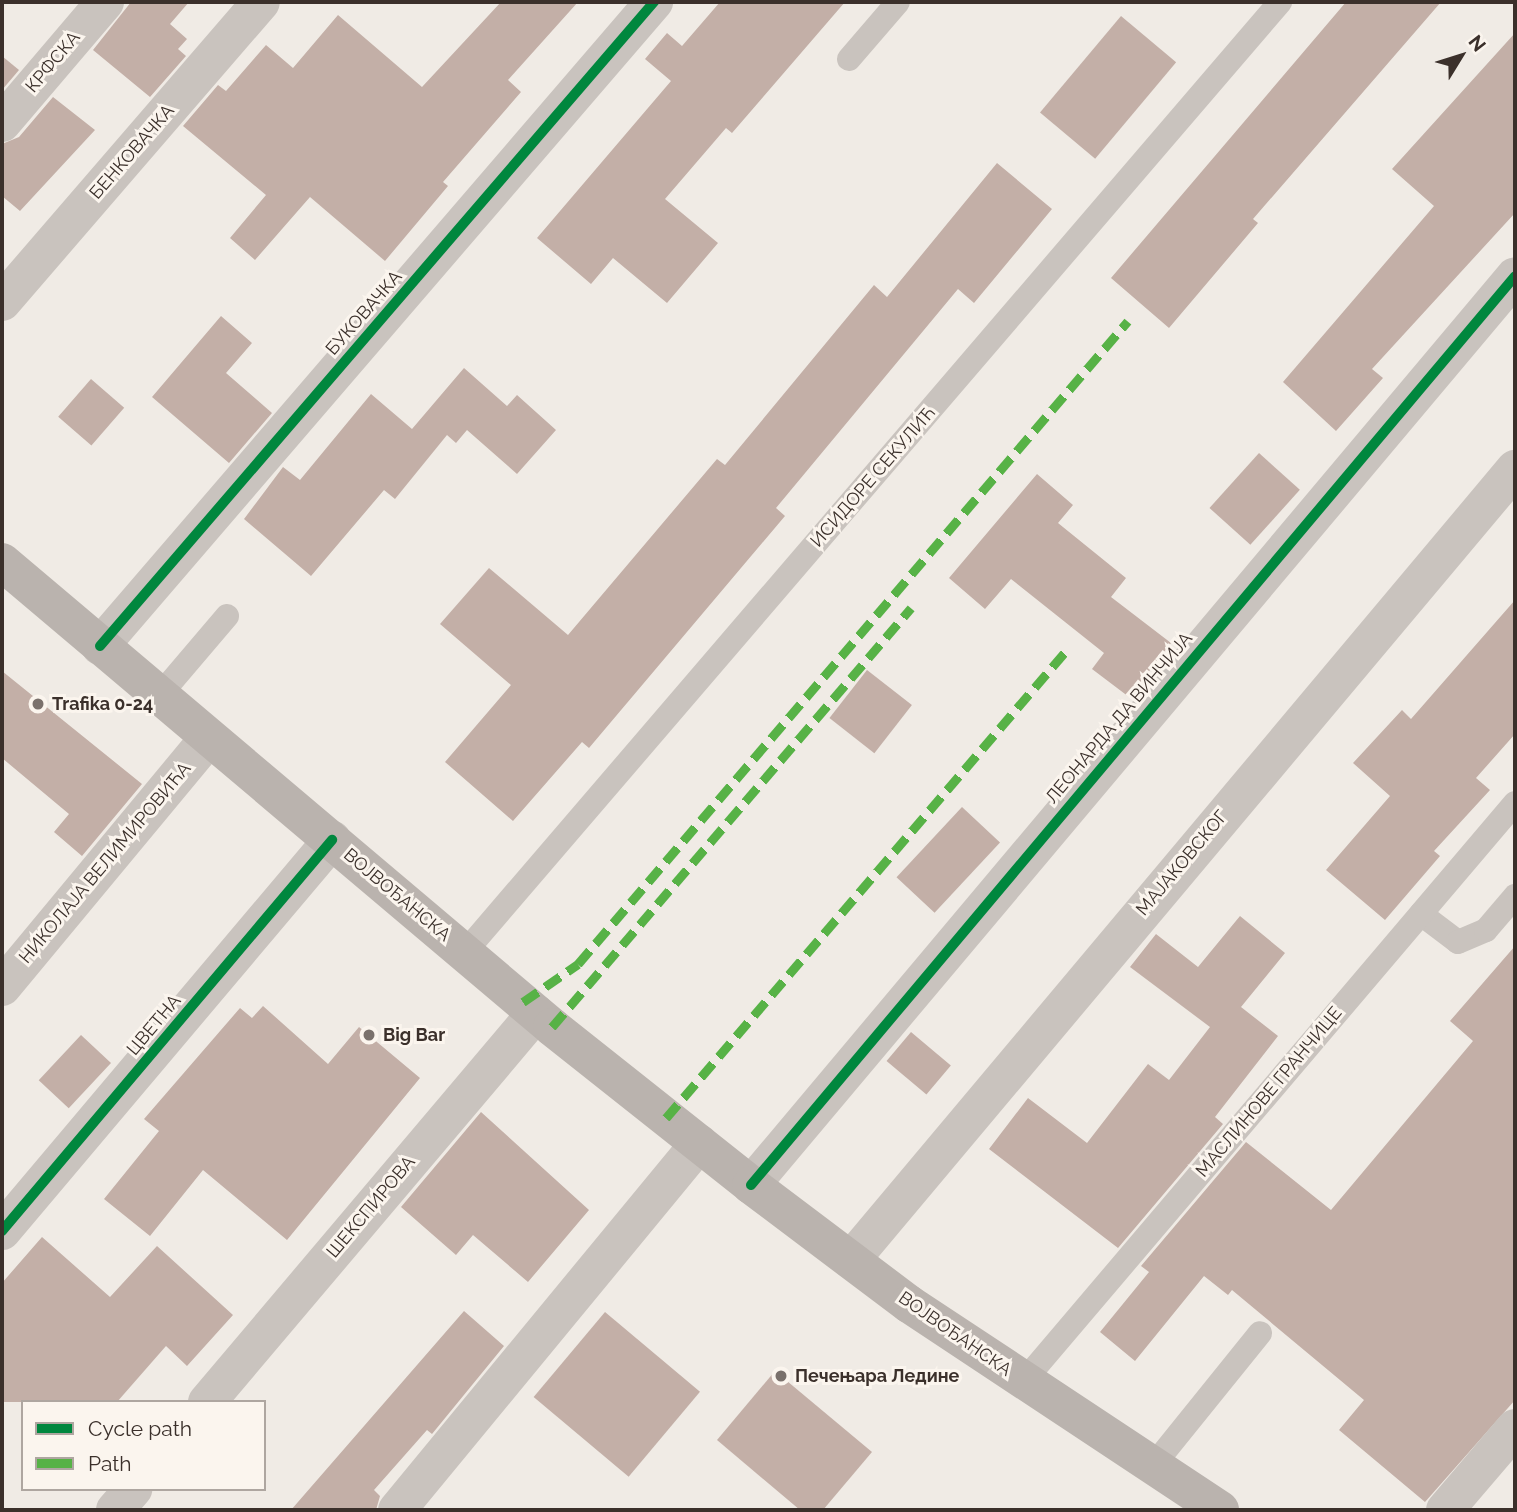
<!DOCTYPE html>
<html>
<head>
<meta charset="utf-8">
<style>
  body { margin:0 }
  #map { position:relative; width:1517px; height:1512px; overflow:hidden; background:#f0ebe5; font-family:Raleway,sans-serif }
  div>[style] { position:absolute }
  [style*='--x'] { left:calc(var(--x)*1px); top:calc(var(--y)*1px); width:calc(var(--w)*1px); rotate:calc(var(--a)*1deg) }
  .building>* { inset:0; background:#c3afa7; transform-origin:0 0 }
  .service>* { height:24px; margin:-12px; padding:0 12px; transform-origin:12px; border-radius:12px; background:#c9c3be }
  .minor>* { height:38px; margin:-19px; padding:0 19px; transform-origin:19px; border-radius:19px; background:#c9c3be }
  .secondary>* { height:38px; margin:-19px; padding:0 19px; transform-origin:19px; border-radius:19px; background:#bab3ae }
  .quiet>* { height:9px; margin-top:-4.5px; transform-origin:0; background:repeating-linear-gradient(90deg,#57b246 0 18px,transparent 0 27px) }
  .cycleway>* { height:10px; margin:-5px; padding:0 5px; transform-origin:5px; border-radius:5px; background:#00873e }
  .dots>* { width:19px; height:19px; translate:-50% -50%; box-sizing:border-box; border:4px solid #fbf5ee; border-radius:50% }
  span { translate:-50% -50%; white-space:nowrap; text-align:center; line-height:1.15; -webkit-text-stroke:6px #fbf5ee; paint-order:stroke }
  .street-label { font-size:18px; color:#3b302b }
  .poi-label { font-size:18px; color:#3b302b; font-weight:700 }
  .left { translate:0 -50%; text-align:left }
  .frame { position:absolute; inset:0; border:4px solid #3b302b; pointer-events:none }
  .legend { position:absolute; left:21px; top:1400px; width:245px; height:91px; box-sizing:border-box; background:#fbf5ee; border:2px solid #aea6a0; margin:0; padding:9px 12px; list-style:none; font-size:21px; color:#3b302b }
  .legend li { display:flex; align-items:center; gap:14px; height:35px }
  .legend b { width:35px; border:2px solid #aea6a0 }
  .north { position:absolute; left:1426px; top:21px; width:70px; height:70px; -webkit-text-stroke:5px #fbf5ee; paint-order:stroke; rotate:52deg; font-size:19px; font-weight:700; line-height:28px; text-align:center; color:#3b302b }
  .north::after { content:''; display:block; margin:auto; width:24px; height:32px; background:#3b302b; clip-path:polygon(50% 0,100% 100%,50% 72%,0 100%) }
</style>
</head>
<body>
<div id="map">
  <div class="building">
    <i style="clip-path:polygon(131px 2px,189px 2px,170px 24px,187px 39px,178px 49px,186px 56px,150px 97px,93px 50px)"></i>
    <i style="clip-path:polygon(501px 2px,578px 2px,508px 80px,521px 92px,443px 182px,448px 186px,385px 261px,310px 197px,255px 260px,230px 238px,266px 195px,183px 126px,218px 85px,226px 91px,266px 45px,293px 68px,338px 15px,422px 87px)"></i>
    <i style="clip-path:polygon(720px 2px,845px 2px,732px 133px,726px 128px,665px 199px,718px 243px,667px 303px,613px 258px,591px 284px,537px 238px,671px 81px,645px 59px,667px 33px,682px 46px)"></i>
    <i style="clip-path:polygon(1346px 2px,1441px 2px,1253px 219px,1258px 223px,1169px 328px,1111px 278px)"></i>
    <i style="left:1121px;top:16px;width:72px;height:126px;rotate:40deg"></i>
    <i style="clip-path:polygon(1515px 33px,1515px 213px,1372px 369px,1383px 378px,1336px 431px,1283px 382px,1434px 206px,1392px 169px)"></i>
    <i style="clip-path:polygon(2px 56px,19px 70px,2px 90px)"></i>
    <i style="clip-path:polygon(53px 97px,95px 130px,20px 211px,2px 196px,2px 144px,19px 137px)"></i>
    <i style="clip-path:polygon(997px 163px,1052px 209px,974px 303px,958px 289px,776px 508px,785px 516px,589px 748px,582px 742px,513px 821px,445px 762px,511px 685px,440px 624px,489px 568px,568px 635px,717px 459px,725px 465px,874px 285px,887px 297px)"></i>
    <i style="clip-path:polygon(221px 316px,252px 343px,226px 373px,272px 413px,229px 463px,152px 397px)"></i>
    <i style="clip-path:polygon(464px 368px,507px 406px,517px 395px,556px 430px,517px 474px,467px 430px,456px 443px,447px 435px,395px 499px,384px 490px,311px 576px,244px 519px,283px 467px,300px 480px,371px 394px,412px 429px)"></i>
    <i style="left:91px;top:379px;width:44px;height:50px;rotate:41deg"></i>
    <i style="left:1259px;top:453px;width:55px;height:74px;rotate:42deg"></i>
    <i style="clip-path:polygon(1037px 474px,1073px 505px,1058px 523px,1126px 578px,1111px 597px,1171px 643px,1129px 697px,1092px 669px,1104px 653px,1011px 579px,985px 609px,949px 578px)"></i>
    <i style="clip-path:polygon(1515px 600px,1515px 734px,1476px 778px,1490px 790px,1434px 851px,1440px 856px,1385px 920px,1326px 870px,1390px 796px,1353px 763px,1402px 710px,1411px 719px)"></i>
    <i style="left:867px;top:670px;width:57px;height:61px;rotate:38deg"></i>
    <i style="clip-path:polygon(2px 671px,142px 784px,82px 856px,54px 832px,69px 814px,2px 758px)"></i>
    <i style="left:962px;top:807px;width:52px;height:96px;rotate:43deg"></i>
    <i style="clip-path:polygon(1240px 916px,1285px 953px,1241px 1007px,1278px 1036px,1215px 1117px,1223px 1124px,1118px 1248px,989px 1149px,1028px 1098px,1087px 1143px,1148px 1064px,1169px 1080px,1210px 1027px,1130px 967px,1156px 934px,1198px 967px)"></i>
    <i style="clip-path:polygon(1515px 946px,1515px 1400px,1425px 1502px,1339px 1430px,1364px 1400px,1232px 1290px,1228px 1295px,1204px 1276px,1135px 1361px,1100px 1332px,1149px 1272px,1141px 1266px,1246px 1142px,1331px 1210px,1473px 1041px,1450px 1021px)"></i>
    <i style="clip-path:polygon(263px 1006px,328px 1064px,359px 1027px,420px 1078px,287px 1240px,203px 1170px,150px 1236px,104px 1199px,159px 1131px,144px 1119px,240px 1008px,252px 1018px)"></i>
    <i style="left:911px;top:1032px;width:52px;height:38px;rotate:40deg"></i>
    <i style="left:81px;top:1035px;width:41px;height:62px;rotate:43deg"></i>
    <i style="clip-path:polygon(481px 1112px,589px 1210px,528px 1282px,473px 1235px,456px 1255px,401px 1207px)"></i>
    <i style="clip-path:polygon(42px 1237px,110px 1297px,157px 1246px,233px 1315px,187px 1366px,166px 1346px,117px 1402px,2px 1402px,2px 1283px)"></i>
    <i style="clip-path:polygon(464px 1311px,504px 1346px,432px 1434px,427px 1430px,374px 1490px,380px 1496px,376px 1510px,291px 1510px)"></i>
    <i style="left:605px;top:1312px;width:124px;height:111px;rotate:40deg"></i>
    <i style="clip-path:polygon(775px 1371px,872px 1452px,823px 1510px,800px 1510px,717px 1440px)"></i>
  </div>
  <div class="service">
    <i style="--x:849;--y:59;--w:75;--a:-49.3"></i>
    <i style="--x:159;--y:696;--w:105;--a:-49.6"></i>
    <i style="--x:1421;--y:914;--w:46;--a:37.1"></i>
    <i style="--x:1458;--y:942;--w:30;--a:-23"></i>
    <i style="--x:1486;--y:930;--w:45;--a:-49.5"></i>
    <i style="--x:465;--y:952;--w:1252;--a:-49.37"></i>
    <i style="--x:1023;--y:1382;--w:760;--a:-49.64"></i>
    <i style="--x:1152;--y:1467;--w:172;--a:-51.1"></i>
  </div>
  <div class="minor">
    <i style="--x:2;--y:123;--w:159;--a:-49.6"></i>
    <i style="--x:2;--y:302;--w:396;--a:-49.2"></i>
    <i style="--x:100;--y:646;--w:850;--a:-49.3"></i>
    <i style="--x:2;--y:987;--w:324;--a:-50.3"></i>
    <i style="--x:751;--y:1185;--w:1187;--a:-49.95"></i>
    <i style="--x:2;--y:1231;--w:512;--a:-49.84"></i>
    <i style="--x:851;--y:1260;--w:1033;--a:-49.99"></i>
    <i style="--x:207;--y:1402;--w:509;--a:-49.78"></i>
    <i style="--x:115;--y:1510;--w:28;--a:-49"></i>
    <i style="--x:397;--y:1510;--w:475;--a:-50.5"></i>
    <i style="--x:1445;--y:1510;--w:108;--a:-49.5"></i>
  </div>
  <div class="secondary">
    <i style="--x:2;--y:562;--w:720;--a:40.21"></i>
    <i style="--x:552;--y:1027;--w:254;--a:38.4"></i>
    <i style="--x:751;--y:1185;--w:198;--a:37"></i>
    <i style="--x:909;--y:1304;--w:373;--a:33.5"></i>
  </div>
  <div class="quiet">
    <i style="--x:523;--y:1002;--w:67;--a:-34.6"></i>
    <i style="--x:578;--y:964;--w:846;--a:-49.46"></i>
    <i style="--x:552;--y:1027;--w:552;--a:-49.41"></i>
    <i style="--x:666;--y:1118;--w:615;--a:-49.42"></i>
  </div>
  <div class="cycleway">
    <i style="--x:100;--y:646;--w:850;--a:-49.3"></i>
    <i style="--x:751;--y:1185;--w:1187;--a:-49.95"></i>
    <i style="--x:2;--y:1231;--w:512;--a:-49.84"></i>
  </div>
  <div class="dots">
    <i style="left:38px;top:704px;background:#7a716c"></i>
    <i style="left:369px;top:1035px;background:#7a716c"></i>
    <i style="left:781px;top:1376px;background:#7a716c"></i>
  </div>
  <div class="street-label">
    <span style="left:53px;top:62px;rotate:-50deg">КРФСКА</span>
    <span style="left:132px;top:152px;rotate:-49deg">БЕНКОВАЧКА</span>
    <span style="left:364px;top:313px;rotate:-49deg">БУКОВАЧКА</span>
    <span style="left:873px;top:477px;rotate:-49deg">ИСИДОРЕ СЕКУЛИЋ</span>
    <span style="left:1119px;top:718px;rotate:-50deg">ЛЕОНАРДА ДА ВИНЧИЈА</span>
    <span style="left:105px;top:863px;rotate:-50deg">НИКОЛАЈА ВЕЛИМИРОВИЋА</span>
    <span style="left:1182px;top:863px;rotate:-50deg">МАЈАКОВСКОГ</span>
    <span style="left:397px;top:895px;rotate:40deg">ВОЈВОЂАНСКА</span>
    <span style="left:154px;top:1025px;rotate:-50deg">ЦВЕТНА</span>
    <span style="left:1269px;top:1092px;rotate:-50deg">МАСЛИНОВЕ ГРАНЧИЦЕ</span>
    <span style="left:371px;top:1207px;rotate:-50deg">ШЕКСПИРОВА</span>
    <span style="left:955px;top:1334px;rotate:35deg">ВОЈВОЂАНСКА</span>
  </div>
  <div class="poi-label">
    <span class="left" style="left:52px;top:704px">Trafika 0-24</span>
    <span class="left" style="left:383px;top:1035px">Big Bar</span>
    <span class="left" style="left:795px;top:1376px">Печењара Ледине</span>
  </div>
  <div class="frame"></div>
  <ul class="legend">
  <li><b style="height:9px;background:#00873e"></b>Cycle path</li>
  <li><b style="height:9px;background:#57b246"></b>Path</li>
  </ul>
  <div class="north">N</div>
</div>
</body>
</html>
